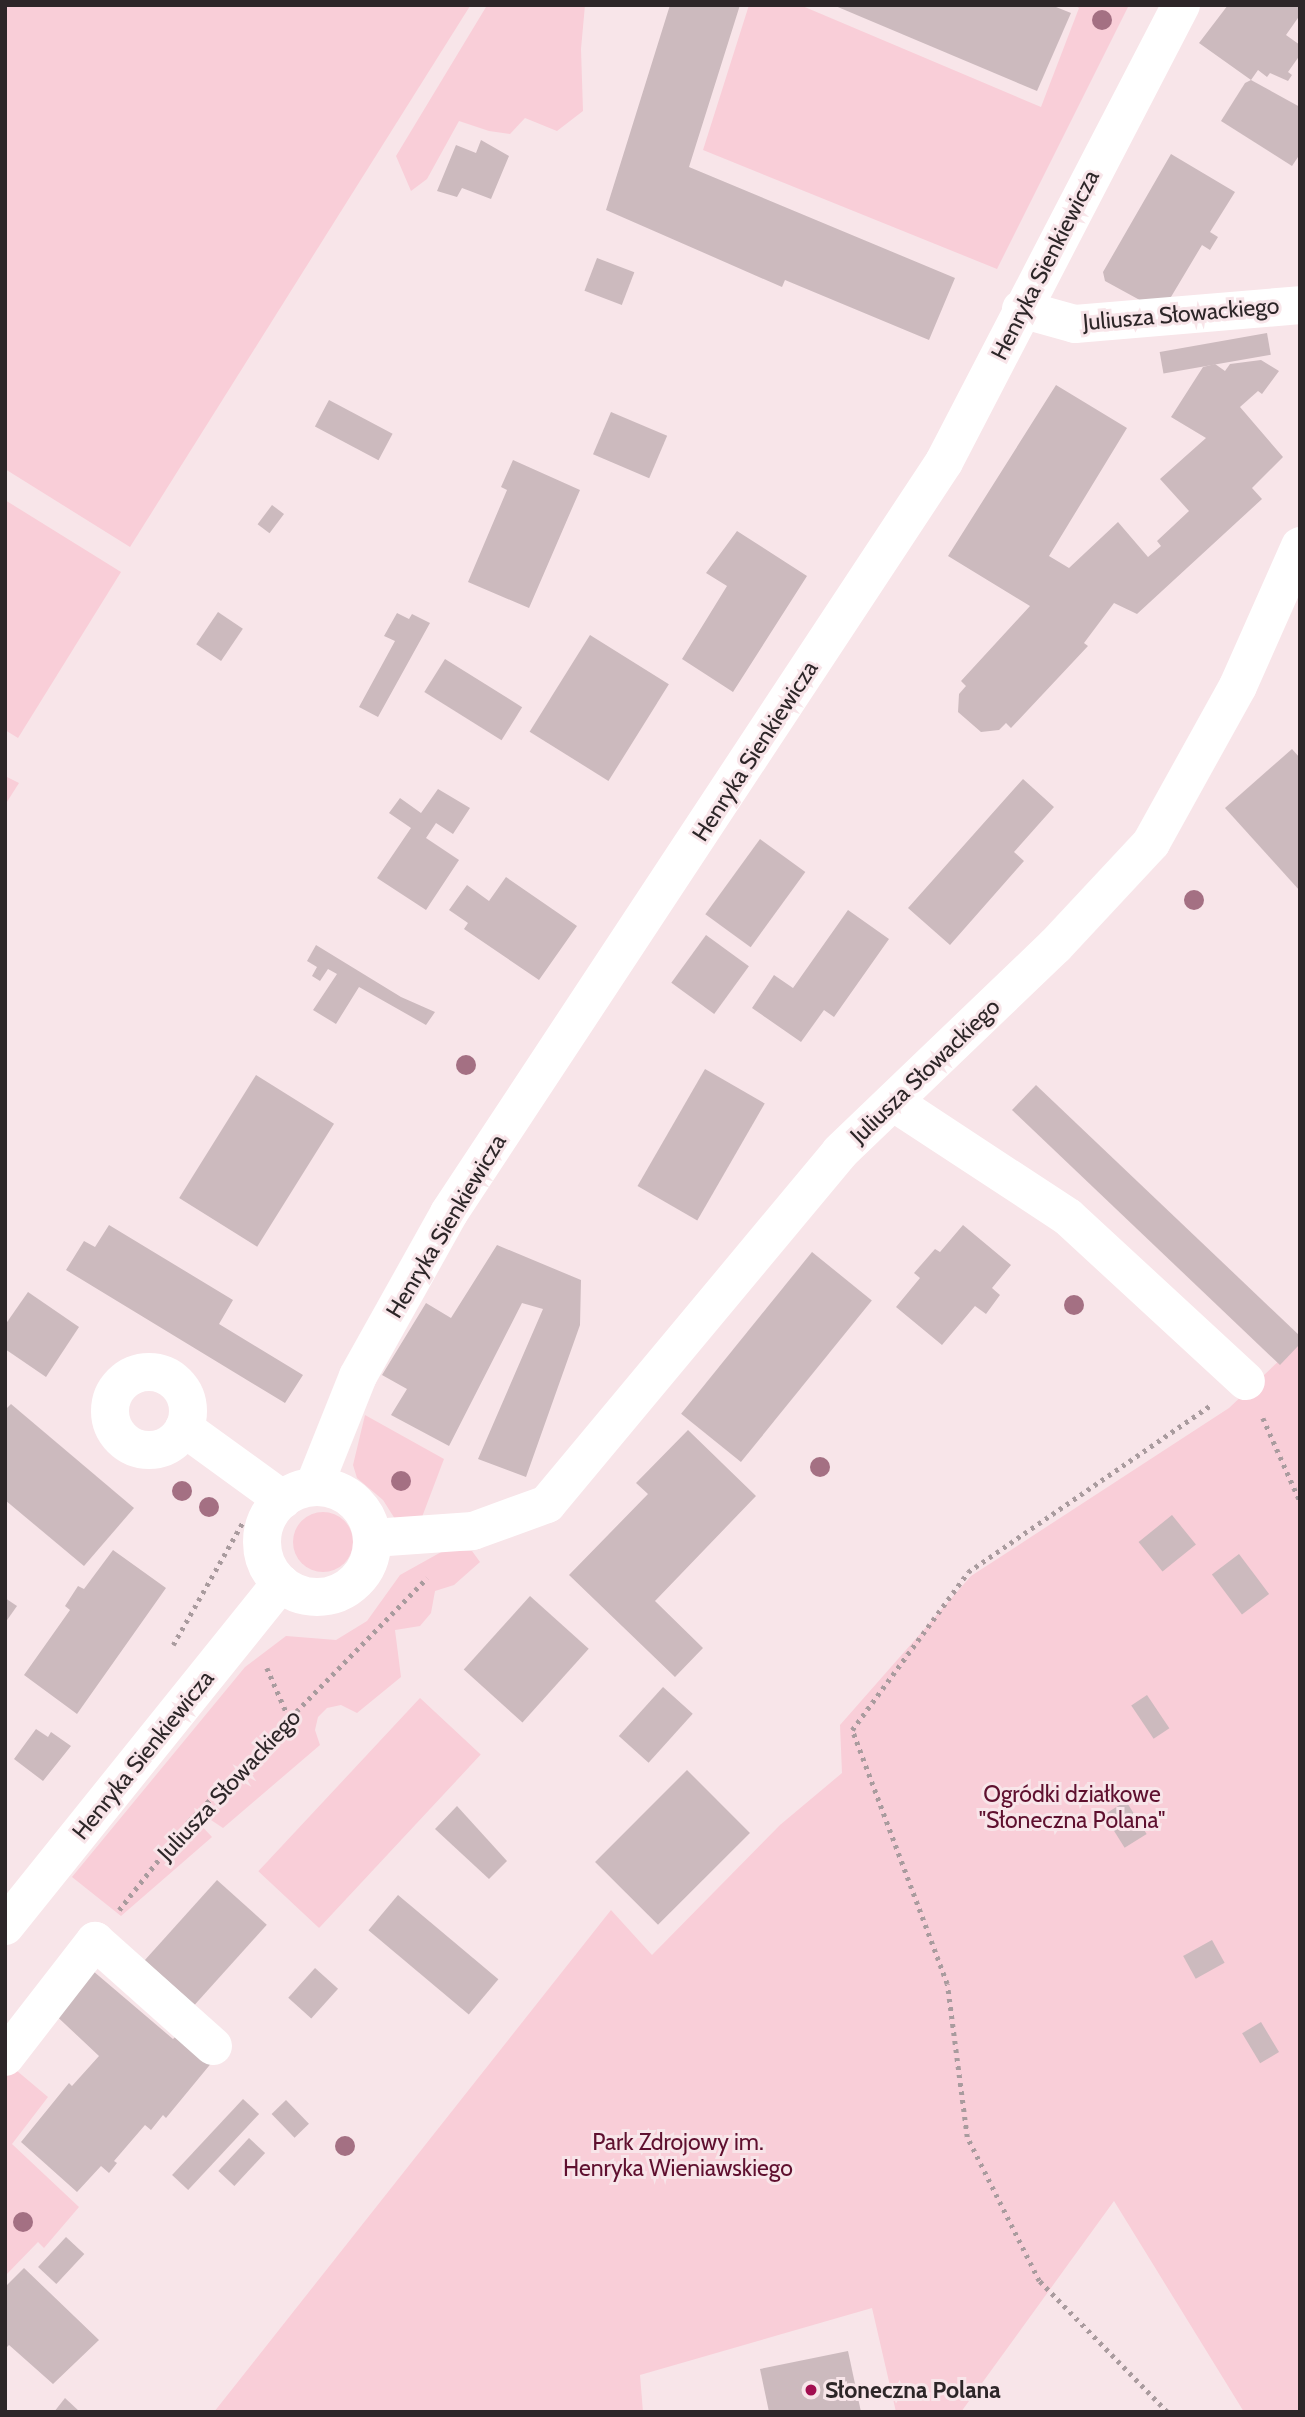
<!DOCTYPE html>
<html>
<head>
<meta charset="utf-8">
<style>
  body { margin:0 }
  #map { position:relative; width:1305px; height:2417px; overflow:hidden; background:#f8e5e9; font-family:Cabin,sans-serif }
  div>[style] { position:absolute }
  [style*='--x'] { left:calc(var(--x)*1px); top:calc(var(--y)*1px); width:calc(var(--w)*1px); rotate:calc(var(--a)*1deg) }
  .green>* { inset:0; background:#f9ced8; transform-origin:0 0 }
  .round { border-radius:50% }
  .building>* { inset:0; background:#ccbabe; transform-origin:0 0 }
  .path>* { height:4.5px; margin-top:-2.25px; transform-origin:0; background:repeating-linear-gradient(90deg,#a99b9e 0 3.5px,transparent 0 8.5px) }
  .minor>* { height:38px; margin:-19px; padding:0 19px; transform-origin:19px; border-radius:19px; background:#fff }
  .minor>.ring { margin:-19px; padding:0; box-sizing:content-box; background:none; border:38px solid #fff; border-radius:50% }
  .trees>* { width:20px; height:20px; margin:-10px; border-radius:50%; background:#a47083 }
  .dots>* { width:19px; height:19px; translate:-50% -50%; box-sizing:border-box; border:4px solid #f8e5e9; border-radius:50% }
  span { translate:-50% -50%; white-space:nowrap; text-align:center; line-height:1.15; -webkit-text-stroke:6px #f8e5e9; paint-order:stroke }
  .street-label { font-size:23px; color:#2d2628 }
  .park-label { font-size:23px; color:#5f102f }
  .poi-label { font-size:23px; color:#2d2628; font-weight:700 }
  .left { translate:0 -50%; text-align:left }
  .frame { position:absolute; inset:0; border:7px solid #2d2628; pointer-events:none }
</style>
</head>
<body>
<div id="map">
  <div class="green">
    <i style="clip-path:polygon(5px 5px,470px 6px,130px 547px,5px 469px)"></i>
    <i style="clip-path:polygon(484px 5px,585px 5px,581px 49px,583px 111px,557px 131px,525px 118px,510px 134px,489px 131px,459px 121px,427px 179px,411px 191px,396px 156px,486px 7px)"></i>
    <i style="clip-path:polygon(749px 5px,800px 5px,1041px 107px,1079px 8px,1074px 5px,1129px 5px,997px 269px,703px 150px)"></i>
    <i style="clip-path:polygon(5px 500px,121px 572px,18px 738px,5px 730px)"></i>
    <i style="clip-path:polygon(5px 776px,19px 783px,5px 805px)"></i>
    <i style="clip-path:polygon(1300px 1341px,1300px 2412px,1244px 2412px,1114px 2201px,961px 2412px,896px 2412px,872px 2308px,640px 2375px,643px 2412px,214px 2412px,611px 1910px,652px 1955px,780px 1825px,842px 1773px,840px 1725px,971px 1576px,1229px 1408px)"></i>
    <i style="clip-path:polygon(365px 1415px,444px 1459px,422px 1517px,395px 1519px,383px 1500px,357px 1478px,353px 1465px)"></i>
    <i class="round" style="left:293px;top:1512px;width:60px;height:60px"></i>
    <i style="clip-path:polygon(443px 1551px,472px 1551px,480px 1562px,454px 1585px,435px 1591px,431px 1613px,420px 1626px,395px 1630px,401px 1677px,357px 1713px,341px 1705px,327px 1708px,318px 1717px,315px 1730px,320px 1745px,223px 1828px,202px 1814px,197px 1821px,212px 1837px,121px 1916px,72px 1877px,245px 1667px,286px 1636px,336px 1640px,367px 1621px,400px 1575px)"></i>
    <i style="left:420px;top:1698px;width:83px;height:237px;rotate:43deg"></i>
    <i style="clip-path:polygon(10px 2065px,48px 2097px,12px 2144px,79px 2207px,44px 2248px,38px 2242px,5px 2276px,5px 2072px)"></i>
  </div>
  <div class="building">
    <i style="clip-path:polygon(670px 5px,740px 5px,689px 167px,955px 278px,929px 340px,785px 280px,782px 287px,606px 210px)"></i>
    <i style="clip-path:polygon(833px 5px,1051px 5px,1071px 13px,1037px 91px)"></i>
    <i style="clip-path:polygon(1228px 5px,1300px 7px,1300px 15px,1286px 35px,1300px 45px,1300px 55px,1288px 72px,1292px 75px,1288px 81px,1270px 73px,1267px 77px,1258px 70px,1251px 80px,1199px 43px)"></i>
    <i style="clip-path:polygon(1251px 80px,1300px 107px,1300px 154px,1292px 166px,1221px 121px,1245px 83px)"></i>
    <i style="clip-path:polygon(481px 140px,509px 156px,491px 199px,462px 188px,457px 197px,437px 191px,456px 145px,476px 153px)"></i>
    <i style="clip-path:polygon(1171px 154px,1235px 192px,1210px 232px,1218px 237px,1210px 250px,1202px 245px,1168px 302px,1147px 304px,1105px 281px,1103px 272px)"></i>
    <i style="left:597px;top:258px;width:40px;height:35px;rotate:21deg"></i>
    <i style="left:1267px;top:333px;width:22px;height:109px;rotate:80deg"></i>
    <i style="clip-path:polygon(1261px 360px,1279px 371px,1262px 394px,1258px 391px,1240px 407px,1283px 457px,1252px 488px,1262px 499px,1137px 614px,1114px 603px,1084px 643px,1088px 646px,1011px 728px,1006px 723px,999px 730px,981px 732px,958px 712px,959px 694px,966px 686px,961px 681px,1030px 606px,948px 556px,1056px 385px,1127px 428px,1049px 556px,1069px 568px,1118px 522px,1148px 557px,1161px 546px,1157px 541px,1189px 511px,1160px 479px,1206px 438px,1171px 417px,1203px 367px,1215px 364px,1225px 371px,1230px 364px)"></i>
    <i style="left:329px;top:400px;width:72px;height:30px;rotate:28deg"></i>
    <i style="left:611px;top:412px;width:61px;height:46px;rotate:23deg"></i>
    <i style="clip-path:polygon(513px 460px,580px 490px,529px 608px,468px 582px,507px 490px,501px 487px)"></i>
    <i style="left:272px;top:505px;width:15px;height:24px;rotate:37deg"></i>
    <i style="clip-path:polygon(737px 531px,807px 576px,733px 692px,682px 659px,727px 586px,706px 573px)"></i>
    <i style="left:218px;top:612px;width:30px;height:39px;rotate:34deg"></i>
    <i style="clip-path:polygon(397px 613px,409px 619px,412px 614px,430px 623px,378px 717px,359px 707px,395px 641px,384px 636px)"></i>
    <i style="left:590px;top:635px;width:93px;height:114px;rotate:32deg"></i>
    <i style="left:445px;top:659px;width:91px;height:39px;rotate:32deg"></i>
    <i style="clip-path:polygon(1292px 749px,1300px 758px,1300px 891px,1225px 808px)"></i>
    <i style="clip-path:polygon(1023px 779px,1054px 807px,1014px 852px,1024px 861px,950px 945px,908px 908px)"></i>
    <i style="clip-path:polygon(438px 789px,470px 808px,453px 834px,436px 823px,426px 838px,459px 860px,426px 910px,377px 878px,411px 828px,389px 813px,400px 798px,421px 813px)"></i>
    <i style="left:760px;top:839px;width:56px;height:93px;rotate:36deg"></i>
    <i style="clip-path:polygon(506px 877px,577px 926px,539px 980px,464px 929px,468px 923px,449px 910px,467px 885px,489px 901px)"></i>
    <i style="clip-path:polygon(848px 910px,889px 939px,834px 1017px,824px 1010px,801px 1042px,752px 1008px,774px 975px,793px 988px)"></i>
    <i style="left:706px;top:935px;width:53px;height:59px;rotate:36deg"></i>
    <i style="clip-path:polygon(316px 945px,401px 997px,435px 1012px,426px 1025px,359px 987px,336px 1024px,313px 1010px,337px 974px,328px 969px,320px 981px,312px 976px,317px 967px,307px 961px)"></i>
    <i style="left:705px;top:1069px;width:69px;height:135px;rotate:30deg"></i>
    <i style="left:256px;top:1075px;width:92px;height:145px;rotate:32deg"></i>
    <i style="clip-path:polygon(1036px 1085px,1300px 1336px,1300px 1344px,1280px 1365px,1012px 1110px)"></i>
    <i style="clip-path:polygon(109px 1225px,233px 1300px,219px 1324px,303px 1375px,285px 1403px,66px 1270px,84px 1241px,95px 1247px)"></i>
    <i style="clip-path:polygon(963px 1225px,1011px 1265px,992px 1288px,1000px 1295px,986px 1314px,975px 1306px,942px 1345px,896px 1307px,920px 1278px,914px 1273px,935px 1249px,940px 1252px)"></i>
    <i style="clip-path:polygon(497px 1245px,581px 1280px,580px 1325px,526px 1477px,478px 1459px,543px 1309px,522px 1303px,449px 1446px,391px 1415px,407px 1389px,382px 1375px,426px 1303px,451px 1318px)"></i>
    <i style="left:812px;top:1252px;width:77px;height:208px;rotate:39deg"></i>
    <i style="clip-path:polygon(28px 1292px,79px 1327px,46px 1377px,5px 1349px,5px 1325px)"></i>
    <i style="clip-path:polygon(11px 1404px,134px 1508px,84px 1566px,5px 1500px,5px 1410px)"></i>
    <i style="clip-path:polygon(688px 1430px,756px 1496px,655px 1601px,703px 1648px,675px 1677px,569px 1575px,648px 1494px,636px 1483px)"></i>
    <i style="left:1172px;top:1515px;width:38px;height:43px;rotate:51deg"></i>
    <i style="clip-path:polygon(113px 1550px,166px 1588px,77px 1714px,24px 1675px,70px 1610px,65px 1606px,78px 1586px,84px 1589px)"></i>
    <i style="left:1239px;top:1554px;width:50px;height:34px;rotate:53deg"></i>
    <i style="left:530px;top:1596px;width:79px;height:99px;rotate:42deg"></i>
    <i style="clip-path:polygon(5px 1598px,17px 1606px,5px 1623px)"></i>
    <i style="left:663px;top:1687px;width:40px;height:66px;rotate:42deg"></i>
    <i style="left:1147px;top:1695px;width:40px;height:19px;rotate:56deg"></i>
    <i style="clip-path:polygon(36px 1729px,48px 1737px,51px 1732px,71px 1746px,43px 1781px,14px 1759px)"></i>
    <i style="left:687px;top:1770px;width:89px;height:130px;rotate:45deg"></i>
    <i style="left:1126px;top:1801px;width:39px;height:26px;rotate:58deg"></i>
    <i style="clip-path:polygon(457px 1806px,507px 1861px,489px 1879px,435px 1829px)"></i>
    <i style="left:217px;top:1880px;width:67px;height:108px;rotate:42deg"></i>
    <i style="left:398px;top:1895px;width:131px;height:46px;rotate:40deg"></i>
    <i style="left:1212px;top:1940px;width:26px;height:33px;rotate:61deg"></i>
    <i style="clip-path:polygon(86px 1965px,173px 2039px,179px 2033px,213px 2061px,166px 2118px,163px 2115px,151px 2130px,145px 2125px,114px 2161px,117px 2163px,109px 2173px,101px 2166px,77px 2192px,21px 2142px,69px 2083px,72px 2086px,99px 2056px,49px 2009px)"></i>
    <i style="left:315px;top:1968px;width:31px;height:40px;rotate:42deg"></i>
    <i style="left:1261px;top:2022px;width:35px;height:22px;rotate:59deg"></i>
    <i style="left:243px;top:2099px;width:22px;height:104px;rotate:43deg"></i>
    <i style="left:286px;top:2100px;width:33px;height:20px;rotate:46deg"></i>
    <i style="left:249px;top:2138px;width:22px;height:45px;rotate:43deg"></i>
    <i style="left:66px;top:2237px;width:25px;height:41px;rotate:43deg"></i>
    <i style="clip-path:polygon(24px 2268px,99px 2340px,53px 2384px,9px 2345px,5px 2349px,5px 2287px)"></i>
    <i style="clip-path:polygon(848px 2351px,861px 2412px,769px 2412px,760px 2369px)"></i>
    <i style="clip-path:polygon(65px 2398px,80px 2412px,54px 2412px)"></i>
  </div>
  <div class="path">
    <i style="--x:1263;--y:1418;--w:91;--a:66"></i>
    <i style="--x:173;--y:1645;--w:142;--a:-60.4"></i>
    <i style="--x:267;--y:1668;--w:55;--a:66.3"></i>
    <i style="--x:119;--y:1910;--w:113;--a:-51.8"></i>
    <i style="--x:189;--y:1821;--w:340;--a:-45.6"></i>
    <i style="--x:1167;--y:2412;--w:183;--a:-134.3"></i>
    <i style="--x:1039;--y:2281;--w:161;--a:-116.6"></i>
    <i style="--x:967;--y:2137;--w:154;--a:-97.4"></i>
    <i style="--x:947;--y:1984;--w:271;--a:-110.5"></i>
    <i style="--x:852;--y:1730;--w:196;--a:-53.7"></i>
    <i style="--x:968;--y:1572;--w:295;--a:-34.5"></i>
  </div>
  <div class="minor">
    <i style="--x:1021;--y:309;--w:56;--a:15.5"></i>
    <i style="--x:1075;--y:324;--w:226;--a:-4.8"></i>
    <i style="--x:893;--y:1102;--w:209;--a:33.3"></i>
    <i style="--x:1068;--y:1217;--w:242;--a:42.7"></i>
    <i class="ring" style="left:110px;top:1372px;width:40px;height:40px"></i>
    <i style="--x:184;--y:1428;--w:122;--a:36"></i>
    <i style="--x:314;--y:1486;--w:118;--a:-68.2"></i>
    <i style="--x:358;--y:1376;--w:187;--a:-60.8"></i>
    <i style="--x:449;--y:1213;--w:899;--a:-56.61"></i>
    <i style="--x:944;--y:462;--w:515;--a:-62.59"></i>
    <i class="ring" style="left:262px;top:1487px;width:72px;height:72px"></i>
    <i style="--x:373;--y:1538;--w:100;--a:-4"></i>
    <i style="--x:473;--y:1531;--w:79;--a:-20"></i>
    <i style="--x:547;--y:1504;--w:458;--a:-50.2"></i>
    <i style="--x:840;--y:1152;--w:298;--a:-43.8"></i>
    <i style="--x:1055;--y:946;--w:141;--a:-47"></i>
    <i style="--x:1151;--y:843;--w:179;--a:-61"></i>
    <i style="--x:1238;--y:686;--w:153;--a:-66.1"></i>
    <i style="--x:5;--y:1926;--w:440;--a:-51.2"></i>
    <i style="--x:5;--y:2057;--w:147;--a:-52.2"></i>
    <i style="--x:95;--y:1941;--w:158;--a:41.7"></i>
  </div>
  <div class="trees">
    <i style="left:1102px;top:20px"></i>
    <i style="left:1194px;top:900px"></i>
    <i style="left:466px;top:1065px"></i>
    <i style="left:1074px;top:1305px"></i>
    <i style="left:820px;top:1467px"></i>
    <i style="left:401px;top:1481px"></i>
    <i style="left:182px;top:1491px"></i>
    <i style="left:209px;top:1507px"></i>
    <i style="left:345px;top:2146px"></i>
    <i style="left:23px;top:2222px"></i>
  </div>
  <div class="dots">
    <i style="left:811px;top:2390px;background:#a20e50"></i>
  </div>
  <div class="street-label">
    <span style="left:1045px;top:265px;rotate:-63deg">Henryka Sienkiewicza</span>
    <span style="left:1181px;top:314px;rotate:-5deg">Juliusza Słowackiego</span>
    <span style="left:755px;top:751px;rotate:-57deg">Henryka Sienkiewicza</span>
    <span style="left:925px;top:1071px;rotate:-44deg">Juliusza Słowackiego</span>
    <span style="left:446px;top:1226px;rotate:-59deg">Henryka Sienkiewicza</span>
    <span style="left:143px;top:1755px;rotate:-51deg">Henryka Sienkiewicza</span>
    <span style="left:229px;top:1785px;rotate:-47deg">Juliusza Słowackiego</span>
  </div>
  <div class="park-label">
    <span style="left:1072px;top:1807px">Ogródki działkowe<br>"Słoneczna Polana"</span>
    <span style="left:678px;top:2155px">Park Zdrojowy im.<br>Henryka Wieniawskiego</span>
  </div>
  <div class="poi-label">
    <span class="left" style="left:825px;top:2390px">Słoneczna Polana</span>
  </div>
  <div class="frame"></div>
</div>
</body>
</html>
